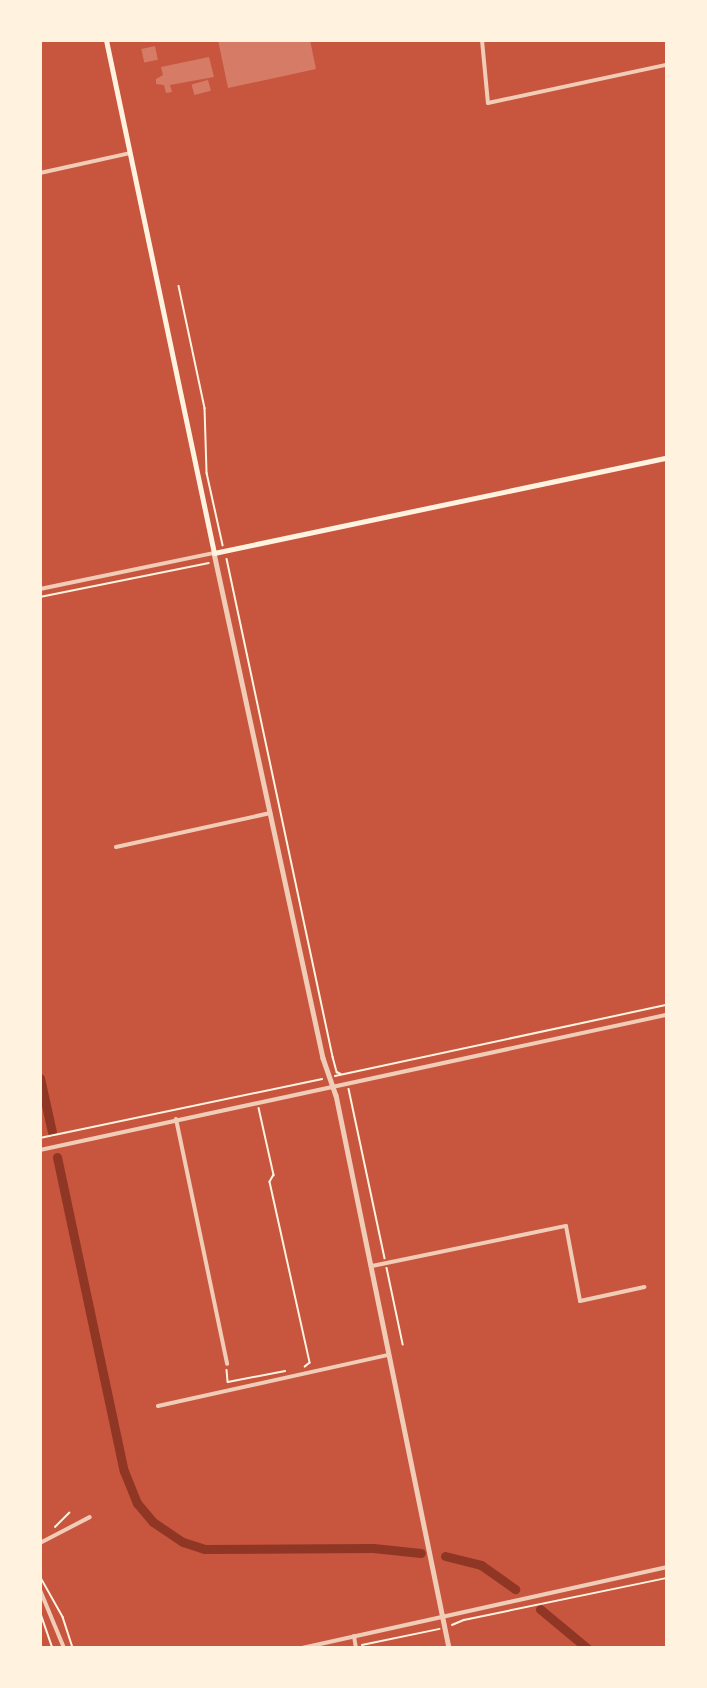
<!DOCTYPE html>
<html>
<head>
<meta charset="utf-8">
<style>
  body { margin:0 }
  #map { position:relative; width:707px; height:1688px; overflow:hidden; background:#c8553d; font-family:Inter,sans-serif }
  div>[style] { position:absolute }
  [style*='--x'] { left:calc(var(--x)*1px); top:calc(var(--y)*1px); width:calc(var(--w)*1px); rotate:calc(var(--a)*1deg) }
  .canal>* { height:9px; margin:-4.5px; padding:0 4.5px; transform-origin:4.5px; border-radius:4.5px; background:#8f3625 }
  .building>* { inset:0; background:#d67c66; transform-origin:0 0 }
  .path>* { height:1.5px; margin:-0.75px; padding:0 0.75px; transform-origin:0.75px; border-radius:0.75px; background:#fff3e0 }
  .minor>* { height:4px; margin:-2px; padding:0 2px; transform-origin:2px; border-radius:2px; background:#f1ccb7 }
  .tertiary>* { height:4.5px; margin:-2.25px; padding:0 2.25px; transform-origin:2.25px; border-radius:2.25px; background:#f1ccb7 }
  .secondary>* { height:5px; margin:-2.5px; padding:0 2.5px; transform-origin:2.5px; border-radius:2.5px; background:#fff3e0 }
  span { translate:-50% -50%; white-space:nowrap; text-align:center; line-height:1.15; -webkit-text-stroke:4.5px #fff3e0; paint-order:stroke }
  .frame { position:absolute; inset:0; border:42px solid #fff3e0; pointer-events:none }
</style>
</head>
<body>
<div id="map">
  <div class="canal">
    <i style="--x:40;--y:1078;--w:55;--a:77.5"></i>
    <i style="--x:57;--y:1157;--w:321;--a:78"></i>
    <i style="--x:124;--y:1471;--w:35;--a:68"></i>
    <i style="--x:137;--y:1503;--w:25;--a:50"></i>
    <i style="--x:153;--y:1522;--w:36;--a:34"></i>
    <i style="--x:183;--y:1542;--w:23;--a:18"></i>
    <i style="--x:205;--y:1549;--w:168;--a:-0.3"></i>
    <i style="--x:373;--y:1548;--w:48;--a:5.9"></i>
    <i style="--x:445;--y:1556;--w:37;--a:14"></i>
    <i style="--x:481;--y:1565;--w:42;--a:35.2"></i>
    <i style="--x:540;--y:1609;--w:61;--a:39.7"></i>
  </div>
  <div class="building">
    <i style="clip-path:polygon(218px 40px,310px 40px,316px 69px,228px 88px)"></i>
    <i style="left:155px;top:46px;width:14px;height:14px;rotate:78deg"></i>
    <i style="clip-path:polygon(209px 57px,214px 77px,170px 85px,172px 92px,166px 93px,164px 85px,156px 84px,156px 79px,163px 75px,161px 67px)"></i>
    <i style="left:208px;top:80px;width:11px;height:17px;rotate:75deg"></i>
  </div>
  <div class="path">
    <i style="--x:179;--y:286;--w:125;--a:78"></i>
    <i style="--x:205;--y:408;--w:65;--a:88.2"></i>
    <i style="--x:207;--y:473;--w:74;--a:77.5"></i>
    <i style="--x:227;--y:559;--w:509;--a:77.98"></i>
    <i style="--x:333;--y:1057;--w:16;--a:75"></i>
    <i style="--x:337;--y:1072;--w:4;--a:27"></i>
    <i style="--x:40;--y:597;--w:172;--a:-11.4"></i>
    <i style="--x:335;--y:1076;--w:339;--a:-12.1"></i>
    <i style="--x:349;--y:1089;--w:173;--a:78"></i>
    <i style="--x:259;--y:1108;--w:69;--a:77.4"></i>
    <i style="--x:274;--y:1175;--w:8;--a:120"></i>
    <i style="--x:270;--y:1182;--w:185;--a:77.5"></i>
    <i style="--x:310;--y:1363;--w:6;--a:141"></i>
    <i style="--x:40;--y:1138;--w:288;--a:-11.8"></i>
    <i style="--x:387;--y:1268;--w:78;--a:78.1"></i>
    <i style="--x:227;--y:1370;--w:12;--a:85"></i>
    <i style="--x:228;--y:1382;--w:58;--a:-10.9"></i>
    <i style="--x:55;--y:1527;--w:20;--a:-45"></i>
    <i style="--x:40;--y:1576;--w:47;--a:60.7"></i>
    <i style="--x:63;--y:1617;--w:33;--a:72"></i>
    <i style="--x:40;--y:1611;--w:39;--a:71"></i>
    <i style="--x:452;--y:1625;--w:13;--a:-23"></i>
    <i style="--x:464;--y:1620;--w:206;--a:-11.7"></i>
    <i style="--x:362;--y:1645;--w:79;--a:-11.7"></i>
  </div>
  <div class="minor">
    <i style="--x:482;--y:40;--w:63;--a:84.6"></i>
    <i style="--x:488;--y:103;--w:182;--a:-12.1"></i>
    <i style="--x:40;--y:173;--w:92;--a:-12.5"></i>
    <i style="--x:40;--y:589;--w:178;--a:-11.7"></i>
    <i style="--x:116;--y:847;--w:158;--a:-12.4"></i>
    <i style="--x:176;--y:1119;--w:250;--a:78.2"></i>
    <i style="--x:40;--y:1150;--w:640;--a:-12.17"></i>
    <i style="--x:372;--y:1266;--w:198;--a:-11.7"></i>
    <i style="--x:566;--y:1226;--w:76;--a:79.4"></i>
    <i style="--x:580;--y:1301;--w:66;--a:-12.3"></i>
    <i style="--x:158;--y:1406;--w:236;--a:-12.5"></i>
    <i style="--x:40;--y:1543;--w:56;--a:-27.5"></i>
    <i style="--x:40;--y:1590;--w:63;--a:67.5"></i>
    <i style="--x:354;--y:1636;--w:12;--a:81"></i>
    <i style="--x:302;--y:1648;--w:373;--a:-12.5"></i>
  </div>
  <div class="tertiary">
    <i style="--x:214;--y:553;--w:517;--a:77.82"></i>
    <i style="--x:323;--y:1058;--w:39;--a:71"></i>
    <i style="--x:336;--y:1095;--w:564;--a:78.45"></i>
  </div>
  <div class="secondary">
    <i style="--x:106;--y:40;--w:524;--a:78.11"></i>
    <i style="--x:214;--y:553;--w:462;--a:-11.9"></i>
  </div>
  <div class="frame"></div>
</div>
</body>
</html>
